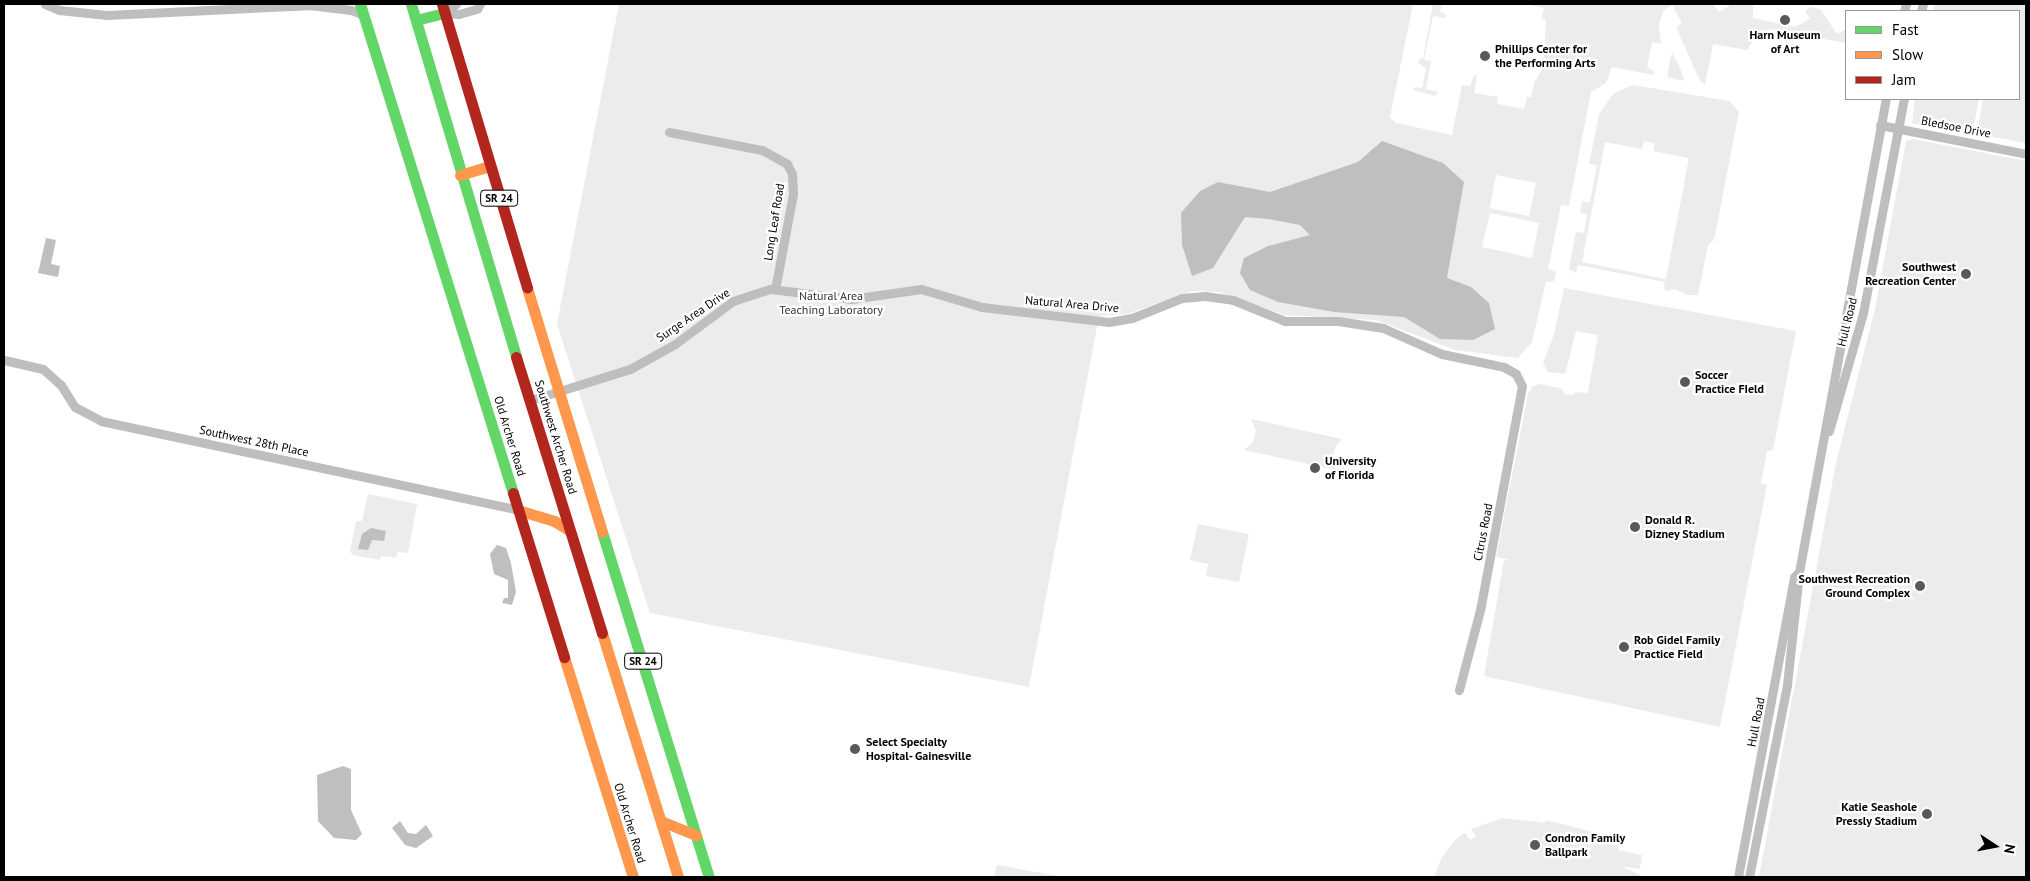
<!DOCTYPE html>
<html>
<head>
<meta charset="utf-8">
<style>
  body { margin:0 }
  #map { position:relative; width:2030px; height:881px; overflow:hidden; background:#fff; font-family:"PT Sans",sans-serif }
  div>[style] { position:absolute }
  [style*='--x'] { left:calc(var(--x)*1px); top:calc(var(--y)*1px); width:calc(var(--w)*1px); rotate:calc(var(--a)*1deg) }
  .green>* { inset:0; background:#ececec }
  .water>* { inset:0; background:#bfbfbf }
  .street>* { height:9px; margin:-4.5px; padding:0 4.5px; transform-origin:4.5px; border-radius:4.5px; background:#bebebe }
  .fast>* { height:11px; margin:-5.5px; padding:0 5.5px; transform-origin:5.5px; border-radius:5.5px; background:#63d668 }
  .slow>* { height:11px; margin:-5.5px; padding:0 5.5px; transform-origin:5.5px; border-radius:5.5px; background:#ff974d }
  .jam>* { height:11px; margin:-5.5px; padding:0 5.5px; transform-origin:5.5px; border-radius:5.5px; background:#b3261e }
  .dots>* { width:14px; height:14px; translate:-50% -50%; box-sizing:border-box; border:2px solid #fff; border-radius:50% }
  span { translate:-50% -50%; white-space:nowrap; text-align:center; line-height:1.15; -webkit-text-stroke:4.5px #fff; paint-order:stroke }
  .shield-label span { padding:1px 4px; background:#fff; border:1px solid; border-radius:4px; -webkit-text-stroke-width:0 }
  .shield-label { font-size:11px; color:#000; font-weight:700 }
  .poi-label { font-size:12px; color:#000; font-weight:700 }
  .left { translate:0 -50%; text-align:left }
  .right { translate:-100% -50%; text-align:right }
  .street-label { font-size:12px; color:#000 }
  .park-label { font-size:12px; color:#333 }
  .frame { position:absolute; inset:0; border:5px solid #000; pointer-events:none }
  .legend { position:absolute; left:1845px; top:10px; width:175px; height:90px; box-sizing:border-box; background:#fff; border:1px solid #999; margin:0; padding:6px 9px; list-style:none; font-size:15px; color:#000 }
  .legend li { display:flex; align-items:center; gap:10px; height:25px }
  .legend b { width:25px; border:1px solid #999 }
  .north { position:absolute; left:1970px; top:821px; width:50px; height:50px; -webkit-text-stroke:4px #fff; paint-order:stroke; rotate:101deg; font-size:14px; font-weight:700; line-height:20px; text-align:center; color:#000 }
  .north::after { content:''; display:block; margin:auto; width:18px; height:22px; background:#000; clip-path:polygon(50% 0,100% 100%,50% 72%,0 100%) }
</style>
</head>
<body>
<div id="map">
  <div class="green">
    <i style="clip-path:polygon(evenodd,619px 4px,1413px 4px,1390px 117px,1396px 123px,1452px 135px,1462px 85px,1470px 86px,1474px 75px,1477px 76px,1474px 93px,1498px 97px,1497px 104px,1524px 109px,1527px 97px,1531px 98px,1534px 83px,1543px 68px,1546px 20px,1542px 19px,1544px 8px,1526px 4px,1713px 4px,1719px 12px,1732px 4px,1753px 4px,1753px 18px,1795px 27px,1810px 19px,1805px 11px,1812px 7px,1821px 10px,1837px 34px,1846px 29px,1846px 43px,1769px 29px,1757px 35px,1747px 50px,1713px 44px,1705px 85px,1700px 81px,1676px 27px,1682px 23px,1672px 5px,1664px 10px,1659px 24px,1661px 44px,1652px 42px,1647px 68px,1654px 71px,1654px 75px,1612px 67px,1606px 83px,1591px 92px,1569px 206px,1561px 205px,1548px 269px,1556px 272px,1554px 281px,1546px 282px,1532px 342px,1518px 358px,1455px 350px,1376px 320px,1285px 315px,1219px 292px,1192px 291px,1127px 314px,1099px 316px,1029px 687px,650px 613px,557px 324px,619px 4px,1496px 175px,1536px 183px,1529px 216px,1490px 208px,1496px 175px,619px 4px,1490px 213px,1539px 223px,1532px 258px,1482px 247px,1490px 213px)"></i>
    <i style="clip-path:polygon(1433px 4px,1442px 4px,1440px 12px,1446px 14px,1445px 18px,1433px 16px,1424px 60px,1431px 61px,1426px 89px,1438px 92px,1435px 96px,1413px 90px,1415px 87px,1422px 88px,1426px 68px,1418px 63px,1419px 59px,1423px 59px)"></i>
    <i style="clip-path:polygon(1935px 4px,2026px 4px,2026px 143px,1977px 134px,1983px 99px,2019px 99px,2019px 11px,1933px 11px)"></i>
    <i style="clip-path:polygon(1672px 52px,1684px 77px,1683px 81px,1667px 77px)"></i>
    <i style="clip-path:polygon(evenodd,1633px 85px,1729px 101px,1739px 112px,1714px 240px,1708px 245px,1698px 295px,1688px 295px,1675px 289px,1665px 291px,1664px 282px,1578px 265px,1576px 273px,1569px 269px,1576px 232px,1584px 233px,1587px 214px,1580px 213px,1582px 201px,1590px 203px,1597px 165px,1589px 164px,1599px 114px,1614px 93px,1633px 85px,1644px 141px,1655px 144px,1653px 151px,1689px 158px,1666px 279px,1582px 262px,1605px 142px,1642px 149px,1644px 141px)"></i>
    <i style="clip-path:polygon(1915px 99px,1979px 99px,1972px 135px,1912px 123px)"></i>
    <i style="clip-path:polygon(1913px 139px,2026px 161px,2026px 877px,1759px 877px,1836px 463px,1875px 309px,1906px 141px)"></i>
    <i style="clip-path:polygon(1564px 288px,1796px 331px,1773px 450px,1767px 451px,1761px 483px,1767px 485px,1720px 727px,1484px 676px,1504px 560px,1509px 560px,1496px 557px,1528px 394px,1533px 386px,1540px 384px,1561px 388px,1565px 394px,1573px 395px,1575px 392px,1588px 393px,1598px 335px,1576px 331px,1565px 374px,1548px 372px,1543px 363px,1554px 334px)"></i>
    <i style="clip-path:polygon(1251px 419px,1342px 439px,1335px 447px,1332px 459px,1336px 470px,1244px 450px,1253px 442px,1256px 431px)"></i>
    <i style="clip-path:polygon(368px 494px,417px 504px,408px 553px,398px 552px,396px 558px,381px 556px,380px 560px,353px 555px,350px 551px,356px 521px,362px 521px)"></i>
    <i style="clip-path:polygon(1198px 524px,1249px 534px,1239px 582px,1206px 576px,1208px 564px,1190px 560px)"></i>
    <i style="clip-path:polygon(1503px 818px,1545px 823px,1546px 820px,1620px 839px,1618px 850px,1642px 855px,1640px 869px,1621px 866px,1644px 877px,1434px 877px,1442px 857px,1458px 837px,1465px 833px,1470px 840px,1476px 836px,1471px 829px)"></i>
    <i style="clip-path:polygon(997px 865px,1064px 877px,994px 877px)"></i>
  </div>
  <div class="water">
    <i style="clip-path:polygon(1382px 141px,1443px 163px,1464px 182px,1447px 278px,1471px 287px,1489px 303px,1495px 329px,1473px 340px,1440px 339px,1404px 317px,1334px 312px,1278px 302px,1250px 290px,1240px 273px,1244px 258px,1268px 246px,1310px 235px,1300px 225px,1269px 219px,1245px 217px,1213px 268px,1192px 276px,1182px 245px,1181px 213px,1200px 191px,1218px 182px,1270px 192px,1358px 162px)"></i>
    <i style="clip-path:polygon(46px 238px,56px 240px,51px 264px,60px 266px,58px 277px,38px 273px)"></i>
    <i style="clip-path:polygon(371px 528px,386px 531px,384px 541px,372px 540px,368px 550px,358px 549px,362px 534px)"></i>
    <i style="clip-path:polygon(497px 545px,506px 548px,511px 563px,516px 592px,512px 605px,502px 603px,504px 598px,508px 598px,508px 580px,494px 574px,490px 554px)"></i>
    <i style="clip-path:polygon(343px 766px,351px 769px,351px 810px,362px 834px,356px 840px,334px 838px,318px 821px,317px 775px)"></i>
    <i style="clip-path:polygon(400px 821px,408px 833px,416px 834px,426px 825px,433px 836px,416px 848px,405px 845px,392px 828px)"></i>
  </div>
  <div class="street">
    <i style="--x:45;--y:4;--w:15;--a:23"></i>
    <i style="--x:59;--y:10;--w:48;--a:5.9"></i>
    <i style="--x:107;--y:15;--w:202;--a:-2.8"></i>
    <i style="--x:309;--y:5;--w:42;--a:6.8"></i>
    <i style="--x:351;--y:10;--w:14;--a:21"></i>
    <i style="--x:456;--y:4;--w:14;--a:141"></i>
    <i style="--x:445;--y:13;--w:14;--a:4"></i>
    <i style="--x:459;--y:14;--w:19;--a:-16"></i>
    <i style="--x:477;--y:9;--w:6;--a:-59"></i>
    <i style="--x:1904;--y:11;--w:7;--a:-74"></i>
    <i style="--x:1921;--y:11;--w:7;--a:-74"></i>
    <i style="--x:1880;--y:125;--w:149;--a:11.2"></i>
    <i style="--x:669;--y:132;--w:95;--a:11"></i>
    <i style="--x:762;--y:150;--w:29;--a:29"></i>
    <i style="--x:787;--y:164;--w:11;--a:63"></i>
    <i style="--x:792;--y:174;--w:20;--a:87"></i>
    <i style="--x:793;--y:194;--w:97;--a:100.7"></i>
    <i style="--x:4;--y:360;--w:40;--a:13"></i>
    <i style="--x:43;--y:369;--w:24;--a:42"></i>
    <i style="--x:61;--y:385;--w:26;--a:58"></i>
    <i style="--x:75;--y:407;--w:30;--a:28"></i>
    <i style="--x:101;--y:421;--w:426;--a:12"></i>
    <i style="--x:531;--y:400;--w:104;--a:-17.4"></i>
    <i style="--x:630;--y:369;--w:51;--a:-29.1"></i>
    <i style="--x:675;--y:344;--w:72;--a:-36.6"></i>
    <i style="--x:733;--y:301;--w:40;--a:-18"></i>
    <i style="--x:771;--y:289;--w:81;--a:7.1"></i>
    <i style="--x:851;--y:299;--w:71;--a:-8.1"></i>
    <i style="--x:921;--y:289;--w:64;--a:16.4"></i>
    <i style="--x:982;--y:307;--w:128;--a:6.7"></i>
    <i style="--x:1109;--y:322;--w:23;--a:-10"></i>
    <i style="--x:1132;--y:318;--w:54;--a:-21.8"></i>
    <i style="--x:1182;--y:298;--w:23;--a:-5"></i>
    <i style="--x:1205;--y:296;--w:28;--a:8"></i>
    <i style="--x:1233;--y:300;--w:56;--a:22"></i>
    <i style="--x:1285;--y:321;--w:53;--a:0"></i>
    <i style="--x:1338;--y:321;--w:46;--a:8.8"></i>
    <i style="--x:1383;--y:328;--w:64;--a:23.8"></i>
    <i style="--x:1442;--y:354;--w:63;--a:11.8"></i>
    <i style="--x:1504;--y:367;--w:14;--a:30"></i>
    <i style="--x:1516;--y:374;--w:13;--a:63"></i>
    <i style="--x:1522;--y:386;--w:224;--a:100.6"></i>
    <i style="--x:1481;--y:606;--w:87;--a:104.7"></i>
    <i style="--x:1829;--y:431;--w:123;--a:-73.9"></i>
    <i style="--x:1863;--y:313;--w:218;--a:-79.2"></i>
    <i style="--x:1738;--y:877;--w:305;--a:-79.4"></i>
    <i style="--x:1794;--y:577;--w:7;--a:-45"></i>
    <i style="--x:1749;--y:877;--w:196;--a:-78.8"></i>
    <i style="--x:1787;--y:685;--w:114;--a:-83.9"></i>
    <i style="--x:1799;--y:572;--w:481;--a:-79.6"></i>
  </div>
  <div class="fast">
    <i style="--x:360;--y:4;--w:512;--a:72.63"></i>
    <i style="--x:411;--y:4;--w:368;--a:73.4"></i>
    <i style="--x:416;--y:20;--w:30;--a:-14"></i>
    <i style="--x:602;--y:532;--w:361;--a:72.8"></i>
  </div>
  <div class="slow">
    <i style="--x:460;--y:175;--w:30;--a:-17"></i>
    <i style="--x:527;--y:288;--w:255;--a:72.9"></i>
    <i style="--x:518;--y:510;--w:38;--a:17"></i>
    <i style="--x:554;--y:521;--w:17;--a:31"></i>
    <i style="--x:602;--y:633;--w:256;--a:72.7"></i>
    <i style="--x:564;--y:657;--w:231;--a:72.6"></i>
    <i style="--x:661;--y:821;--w:38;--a:22"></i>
  </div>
  <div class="jam">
    <i style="--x:442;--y:4;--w:296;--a:73.3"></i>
    <i style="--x:516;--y:357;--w:289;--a:72.7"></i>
    <i style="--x:513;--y:493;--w:172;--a:72.7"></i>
  </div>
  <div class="dots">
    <i style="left:1785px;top:20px;background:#595959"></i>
    <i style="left:1485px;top:56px;background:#595959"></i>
    <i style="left:1966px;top:274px;background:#595959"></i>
    <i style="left:1685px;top:382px;background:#595959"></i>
    <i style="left:1315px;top:468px;background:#595959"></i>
    <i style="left:1635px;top:527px;background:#595959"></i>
    <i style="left:1920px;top:586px;background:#595959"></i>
    <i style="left:1624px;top:647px;background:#595959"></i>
    <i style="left:855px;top:749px;background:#595959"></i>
    <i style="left:1927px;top:814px;background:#595959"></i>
    <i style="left:1535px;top:845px;background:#595959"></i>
  </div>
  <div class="shield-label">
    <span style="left:499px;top:198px">SR 24</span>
    <span style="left:643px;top:661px">SR 24</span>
  </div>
  <div class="poi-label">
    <span style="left:1785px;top:42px">Harn Museum<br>of Art</span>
    <span class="left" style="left:1495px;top:56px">Phillips Center for<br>the Performing Arts</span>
    <span class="right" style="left:1956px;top:274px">Southwest<br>Recreation Center</span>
    <span class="left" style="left:1695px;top:382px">Soccer<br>Practice FIeld</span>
    <span class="left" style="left:1325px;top:468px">University<br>of Florida</span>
    <span class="left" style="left:1645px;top:527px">Donald R.<br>Dizney Stadium</span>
    <span class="right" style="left:1910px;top:586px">Southwest Recreation<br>Ground Complex</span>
    <span class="left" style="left:1634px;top:647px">Rob Gidel Family<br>Practice Field</span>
    <span class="left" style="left:866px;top:749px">Select Specialty<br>Hospital- Gainesville</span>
    <span class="right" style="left:1917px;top:814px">Katie Seashole<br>Pressly Stadium</span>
    <span class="left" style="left:1545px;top:845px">Condron Family<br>Ballpark</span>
  </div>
  <div class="street-label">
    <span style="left:1956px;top:127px;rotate:11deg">Bledsoe Drive</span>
    <span style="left:774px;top:222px;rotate:-81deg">Long Leaf Road</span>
    <span style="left:1072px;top:304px;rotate:5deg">Natural Area Drive</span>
    <span style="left:693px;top:315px;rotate:-34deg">Surge Area Drive</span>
    <span style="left:1847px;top:322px;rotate:-76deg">Hull Road</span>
    <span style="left:510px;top:436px;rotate:73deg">Old Archer Road</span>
    <span style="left:556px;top:437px;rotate:73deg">Southwest Archer Road</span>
    <span style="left:254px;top:441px;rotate:12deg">Southwest 28th Place</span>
    <span style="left:1483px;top:532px;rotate:-79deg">Citrus Road</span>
    <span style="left:1756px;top:722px;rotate:-79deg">Hull Road</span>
    <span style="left:630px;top:823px;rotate:73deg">Old Archer Road</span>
  </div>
  <div class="park-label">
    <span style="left:831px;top:303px">Natural Area<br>Teaching Laboratory</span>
  </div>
  <div class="frame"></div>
  <ul class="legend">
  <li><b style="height:6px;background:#63d668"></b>Fast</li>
  <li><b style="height:6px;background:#ff974d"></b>Slow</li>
  <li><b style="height:6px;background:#b3261e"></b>Jam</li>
  </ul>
  <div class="north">N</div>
</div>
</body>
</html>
